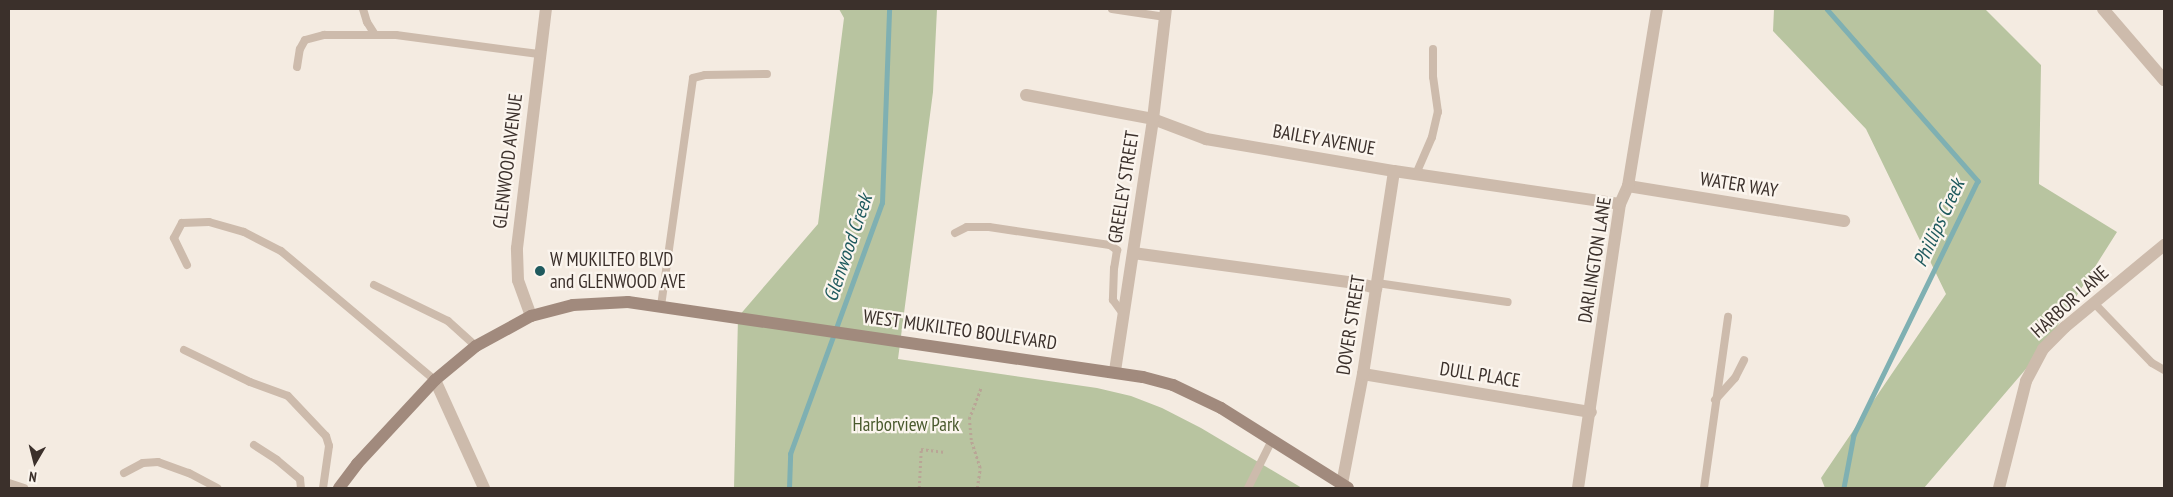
<!DOCTYPE html>
<html>
<head>
<meta charset="utf-8">
<style>
  body { margin:0 }
  #map { position:relative; width:2173px; height:497px; overflow:hidden; background:#f4ebe1; font-family:"PT Sans Narrow",sans-serif }
  div>[style] { position:absolute }
  [style*='--x'] { left:calc(var(--x)*1px); top:calc(var(--y)*1px); width:calc(var(--w)*1px); rotate:calc(var(--a)*1deg) }
  .green>* { inset:0; background:#b8c4a0 }
  .stream>* { height:4.5px; margin:-2.25px; padding:0 2.25px; transform-origin:2.25px; border-radius:2.25px; background:#7fb0b2 }
  .path>* { height:2.5px; margin-top:-1.25px; transform-origin:0; background:repeating-linear-gradient(90deg,#b9a596 0 2.5px,transparent 0 5px) }
  .service>* { height:8px; margin:-4px; padding:0 4px; transform-origin:4px; border-radius:4px; background:#cdbbac }
  .minor>* { height:12px; margin:-6px; padding:0 6px; transform-origin:6px; border-radius:6px; background:#cdbbac }
  .tertiary>* { height:12px; margin:-6px; padding:0 6px; transform-origin:6px; border-radius:6px; background:#cdbbac }
  .secondary>* { height:12px; margin:-6px; padding:0 6px; transform-origin:6px; border-radius:6px; background:#a18a7d }
  .dots>* { width:14px; height:14px; translate:-50% -50%; box-sizing:border-box; border:2px solid #fbf5ee; border-radius:50% }
  span { translate:-50% -50%; white-space:nowrap; text-align:center; line-height:1.15; -webkit-text-stroke:4.5px #fbf5ee; paint-order:stroke }
  .street-label { font-size:19px; color:#3b302b }
  .poi-label { font-size:19px; color:#3b302b }
  .left { translate:0 -50%; text-align:left }
  .park-label { font-size:19px; color:#4a5a2e }
  .water-label { font-size:20px; color:#1f5a5e; font-style:italic }
  .frame { position:absolute; inset:0; border:10px solid #3b302b; pointer-events:none }
  .north { position:absolute; left:10px; top:437px; width:50px; height:50px; -webkit-text-stroke:4px #fbf5ee; paint-order:stroke; rotate:188deg; font-size:14px; font-weight:700; line-height:20px; text-align:center; color:#3b302b }
  .north::after { content:''; display:block; margin:auto; width:18px; height:22px; background:#3b302b; clip-path:polygon(50% 0,100% 100%,50% 72%,0 100%) }
</style>
</head>
<body>
<div id="map">
  <div class="green">
    <i style="clip-path:polygon(839px 9px,937px 9px,933px 92px,898px 359px,1097px 388px,1131px 396px,1162px 408px,1201px 428px,1302px 488px,734px 488px,738px 317px,818px 224px,844px 18px)"></i>
    <i style="clip-path:polygon(1774px 9px,1985px 9px,2041px 65px,2039px 184px,2117px 232px,2043px 349px,1924px 488px,1825px 488px,1821px 478px,1946px 294px,1866px 129px,1773px 31px)"></i>
  </div>
  <div class="stream">
    <i style="--x:1827;--y:9;--w:229;--a:48.7"></i>
    <i style="--x:1978;--y:181;--w:283;--a:116"></i>
    <i style="--x:1854;--y:435;--w:54;--a:100.7"></i>
    <i style="--x:789;--y:488;--w:34;--a:-88"></i>
    <i style="--x:790;--y:454;--w:267;--a:-69.9"></i>
    <i style="--x:882;--y:203;--w:194;--a:-87.9"></i>
  </div>
  <div class="path">
    <i style="--x:919;--y:488;--w:39;--a:-87"></i>
    <i style="--x:921;--y:449;--w:24;--a:7"></i>
    <i style="--x:977;--y:488;--w:20;--a:-81"></i>
    <i style="--x:980;--y:468;--w:29;--a:-108"></i>
    <i style="--x:971;--y:440;--w:21;--a:-95"></i>
    <i style="--x:969;--y:419;--w:33;--a:-69"></i>
  </div>
  <div class="service">
    <i style="--x:363;--y:9;--w:14;--a:73"></i>
    <i style="--x:367;--y:22;--w:15;--a:58"></i>
    <i style="--x:1112;--y:9;--w:54;--a:8.6"></i>
    <i style="--x:297;--y:67;--w:18;--a:-81"></i>
    <i style="--x:300;--y:49;--w:10;--a:-61"></i>
    <i style="--x:305;--y:40;--w:20;--a:-15"></i>
    <i style="--x:324;--y:35;--w:72;--a:0"></i>
    <i style="--x:396;--y:35;--w:144;--a:7.6"></i>
    <i style="--x:1416;--y:174;--w:40;--a:-66.6"></i>
    <i style="--x:1432;--y:137;--w:26;--a:-77"></i>
    <i style="--x:1438;--y:112;--w:35;--a:-98"></i>
    <i style="--x:1433;--y:77;--w:28;--a:-90"></i>
    <i style="--x:955;--y:233;--w:13;--a:-27"></i>
    <i style="--x:967;--y:227;--w:22;--a:0"></i>
    <i style="--x:989;--y:227;--w:122;--a:8.5"></i>
    <i style="--x:1110;--y:245;--w:9;--a:36"></i>
    <i style="--x:1117;--y:250;--w:18;--a:99"></i>
    <i style="--x:1114;--y:268;--w:32;--a:92"></i>
    <i style="--x:1113;--y:300;--w:17;--a:54"></i>
    <i style="--x:187;--y:265;--w:30;--a:-116"></i>
    <i style="--x:174;--y:238;--w:17;--a:-62"></i>
    <i style="--x:182;--y:223;--w:27;--a:-2"></i>
    <i style="--x:209;--y:222;--w:36;--a:16"></i>
    <i style="--x:244;--y:232;--w:42;--a:27.2"></i>
    <i style="--x:281;--y:251;--w:201;--a:40"></i>
    <i style="--x:1377;--y:283;--w:132;--a:8.3"></i>
    <i style="--x:374;--y:285;--w:82;--a:25.9"></i>
    <i style="--x:448;--y:321;--w:38;--a:42"></i>
    <i style="--x:2094;--y:303;--w:83;--a:46"></i>
    <i style="--x:2152;--y:363;--w:14;--a:30"></i>
    <i style="--x:661;--y:306;--w:230;--a:-82"></i>
    <i style="--x:693;--y:78;--w:12;--a:-14"></i>
    <i style="--x:705;--y:75;--w:62;--a:-0.9"></i>
    <i style="--x:184;--y:350;--w:73;--a:25.9"></i>
    <i style="--x:250;--y:382;--w:40;--a:20.2"></i>
    <i style="--x:288;--y:396;--w:55;--a:46.5"></i>
    <i style="--x:326;--y:436;--w:10;--a:73"></i>
    <i style="--x:329;--y:446;--w:42;--a:98.1"></i>
    <i style="--x:1715;--y:400;--w:30;--a:-48"></i>
    <i style="--x:1735;--y:378;--w:20;--a:-63"></i>
    <i style="--x:254;--y:445;--w:27;--a:33"></i>
    <i style="--x:277;--y:460;--w:30;--a:40"></i>
    <i style="--x:300;--y:479;--w:9;--a:84"></i>
    <i style="--x:124;--y:473;--w:21;--a:-28"></i>
    <i style="--x:143;--y:463;--w:15;--a:-4"></i>
    <i style="--x:158;--y:462;--w:33;--a:20"></i>
    <i style="--x:189;--y:473;--w:32;--a:28"></i>
    <i style="--x:9;--y:483;--w:16;--a:18"></i>
    <i style="--x:1248;--y:488;--w:54;--a:-63.4"></i>
    <i style="--x:1704;--y:488;--w:173;--a:-82"></i>
  </div>
  <div class="minor">
    <i style="--x:2103;--y:9;--w:94;--a:49.3"></i>
    <i style="--x:1026;--y:95;--w:129;--a:10.7"></i>
    <i style="--x:1153;--y:119;--w:57;--a:20.7"></i>
    <i style="--x:1206;--y:139;--w:191;--a:9.7"></i>
    <i style="--x:1394;--y:171;--w:228;--a:8.3"></i>
    <i style="--x:1628;--y:186;--w:219;--a:9.2"></i>
    <i style="--x:1133;--y:253;--w:230;--a:7.7"></i>
    <i style="--x:1361;--y:284;--w:16;--a:15"></i>
    <i style="--x:1115;--y:371;--w:255;--a:-81.4"></i>
    <i style="--x:1153;--y:119;--w:111;--a:-83.3"></i>
    <i style="--x:1363;--y:374;--w:231;--a:9.5"></i>
    <i style="--x:435;--y:380;--w:119;--a:65.6"></i>
    <i style="--x:1342;--y:484;--w:112;--a:-79.2"></i>
    <i style="--x:1363;--y:374;--w:205;--a:-81.3"></i>
    <i style="--x:1578;--y:488;--w:287;--a:-81.6"></i>
    <i style="--x:1620;--y:204;--w:20;--a:-66"></i>
    <i style="--x:1628;--y:186;--w:179;--a:-80.7"></i>
    <i style="--x:1999;--y:488;--w:110;--a:-75.8"></i>
    <i style="--x:2026;--y:381;--w:36;--a:-62"></i>
    <i style="--x:2043;--y:349;--w:31;--a:-45"></i>
    <i style="--x:2065;--y:327;--w:129;--a:-39.6"></i>
  </div>
  <div class="tertiary">
    <i style="--x:531;--y:316;--w:38;--a:-110"></i>
    <i style="--x:518;--y:280;--w:32;--a:-92"></i>
    <i style="--x:517;--y:248;--w:241;--a:-83.1"></i>
  </div>
  <div class="secondary">
    <i style="--x:339;--y:488;--w:30;--a:-53"></i>
    <i style="--x:357;--y:464;--w:115;--a:-47.1"></i>
    <i style="--x:435;--y:380;--w:53;--a:-39.7"></i>
    <i style="--x:476;--y:346;--w:63;--a:-28.6"></i>
    <i style="--x:531;--y:316;--w:43;--a:-14.7"></i>
    <i style="--x:573;--y:305;--w:55;--a:-3.1"></i>
    <i style="--x:628;--y:302;--w:520;--a:8.29"></i>
    <i style="--x:1143;--y:377;--w:31;--a:15"></i>
    <i style="--x:1173;--y:385;--w:53;--a:25.6"></i>
    <i style="--x:1221;--y:408;--w:150;--a:32.2"></i>
  </div>
  <div class="dots">
    <i style="left:540px;top:271px;background:#1f5a5e"></i>
  </div>
  <div class="street-label">
    <span style="left:1324px;top:140px;rotate:10deg">BAILEY AVENUE</span>
    <span style="left:508px;top:161px;rotate:-83deg">GLENWOOD AVENUE</span>
    <span style="left:1739px;top:185px;rotate:9deg">WATER WAY</span>
    <span style="left:1124px;top:187px;rotate:-81deg">GREELEY STREET</span>
    <span style="left:1595px;top:260px;rotate:-81deg">DARLINGTON LANE</span>
    <span style="left:2070px;top:302px;rotate:-42deg">HARBOR LANE</span>
    <span style="left:1351px;top:325px;rotate:-81deg">DOVER STREET</span>
    <span style="left:960px;top:330px;rotate:8deg">WEST MUKILTEO BOULEVARD</span>
    <span style="left:1480px;top:375px;rotate:9deg">DULL PLACE</span>
  </div>
  <div class="poi-label">
    <span class="left" style="left:550px;top:271px">W MUKILTEO BLVD<br>and GLENWOOD AVE</span>
  </div>
  <div class="park-label">
    <span style="left:906px;top:425px">Harborview Park</span>
  </div>
  <div class="water-label">
    <span style="left:1939px;top:223px;rotate:-65deg">Phillips Creek</span>
    <span style="left:848px;top:248px;rotate:-71deg">Glenwood Creek</span>
  </div>
  <div class="frame"></div>
  <div class="north">N</div>
</div>
</body>
</html>
